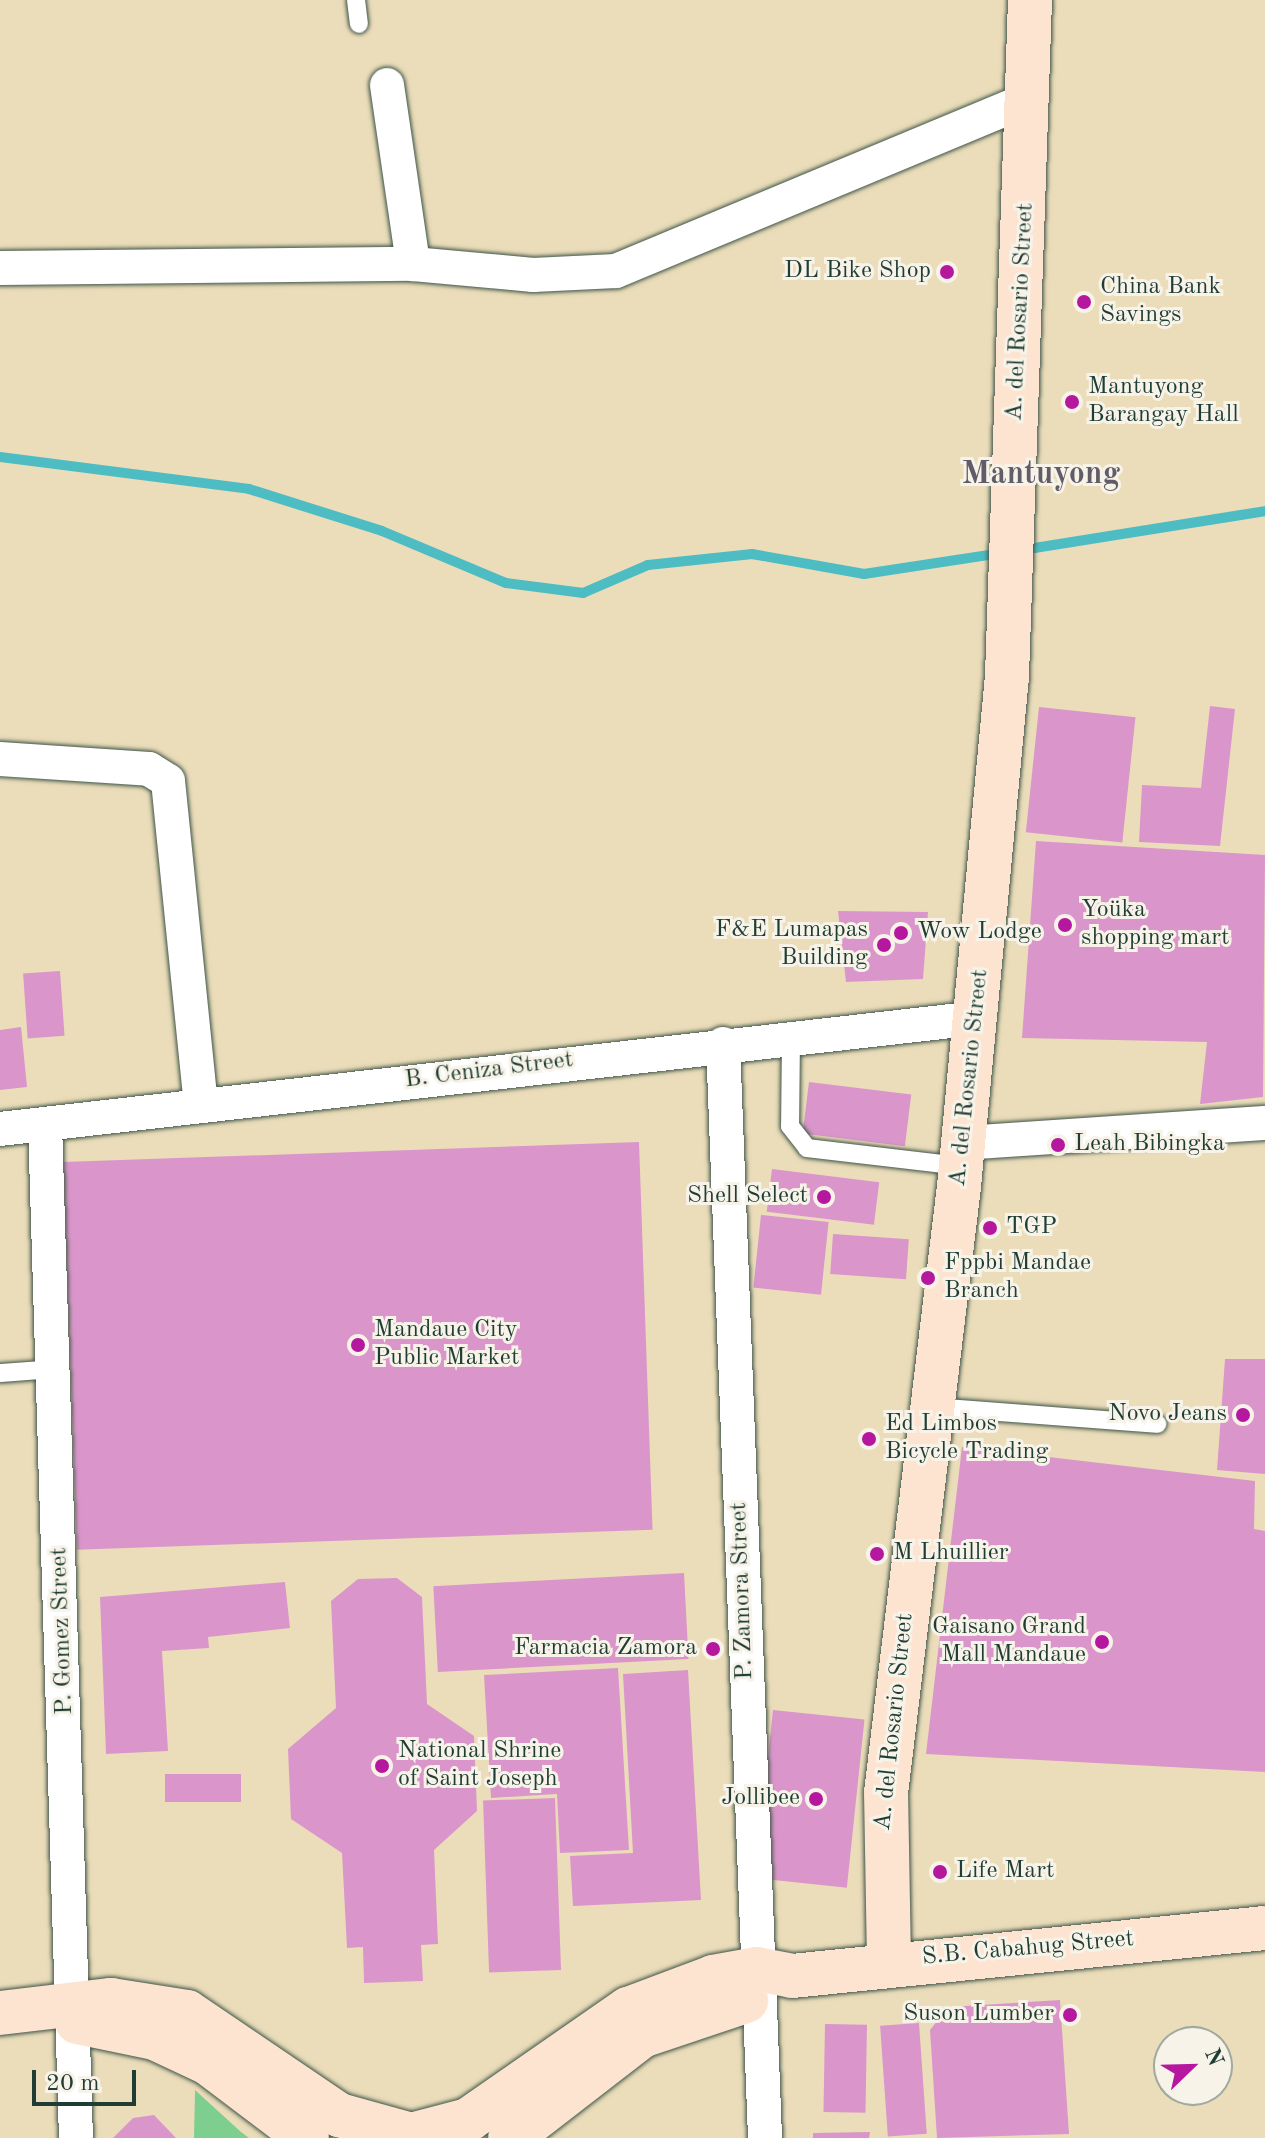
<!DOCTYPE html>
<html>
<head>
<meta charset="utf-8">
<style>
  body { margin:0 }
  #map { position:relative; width:1265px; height:2138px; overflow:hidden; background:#ebddba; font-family:"Old Standard TT",serif }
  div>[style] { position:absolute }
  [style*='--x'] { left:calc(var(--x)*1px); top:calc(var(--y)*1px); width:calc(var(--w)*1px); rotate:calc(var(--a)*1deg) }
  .green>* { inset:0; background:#7ece8f }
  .stream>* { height:10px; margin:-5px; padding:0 5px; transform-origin:5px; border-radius:5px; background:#4dbcc3 }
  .building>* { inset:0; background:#da96ca; transform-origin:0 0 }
  .roads { filter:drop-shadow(0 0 2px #3e5548) drop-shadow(0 0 2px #3e5548) }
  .lane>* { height:18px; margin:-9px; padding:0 9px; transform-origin:9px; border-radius:9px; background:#fff }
  .street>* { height:34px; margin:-17px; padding:0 17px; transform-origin:17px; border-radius:17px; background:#fff }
  .secondary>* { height:44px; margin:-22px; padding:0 22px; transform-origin:22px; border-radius:22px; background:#fde4d1 }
  .dots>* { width:22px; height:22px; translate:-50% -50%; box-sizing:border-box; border:4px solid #f7f3e8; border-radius:50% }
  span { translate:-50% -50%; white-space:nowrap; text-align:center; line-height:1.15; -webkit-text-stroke:6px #f7f3e8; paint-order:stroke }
  .poi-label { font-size:24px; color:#1f3d34 }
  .right { translate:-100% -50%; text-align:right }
  .left { translate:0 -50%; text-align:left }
  .street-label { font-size:24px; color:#1f3d34 }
  .district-label { font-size:32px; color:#605c68; font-weight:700 }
  .north { position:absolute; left:1153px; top:2026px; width:80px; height:80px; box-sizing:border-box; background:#f7f3e8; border:2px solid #a1aaa0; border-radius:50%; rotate:67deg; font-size:22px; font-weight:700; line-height:32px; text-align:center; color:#1f3d34 }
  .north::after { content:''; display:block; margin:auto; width:28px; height:36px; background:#b5179e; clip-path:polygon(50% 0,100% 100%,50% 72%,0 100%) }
  .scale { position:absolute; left:32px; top:2070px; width:104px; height:36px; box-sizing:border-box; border:4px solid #1f3d34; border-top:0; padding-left:10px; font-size:24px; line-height:28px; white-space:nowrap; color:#1f3d34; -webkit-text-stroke:6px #f7f3e8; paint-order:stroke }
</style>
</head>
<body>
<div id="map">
  <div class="green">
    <i style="clip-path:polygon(195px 2090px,241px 2132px,249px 2138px,194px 2138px)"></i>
  </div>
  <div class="stream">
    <i style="--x:0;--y:457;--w:251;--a:7.3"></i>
    <i style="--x:249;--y:489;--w:139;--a:17.5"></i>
    <i style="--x:382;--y:531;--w:134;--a:22.8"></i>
    <i style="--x:506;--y:583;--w:78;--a:7.4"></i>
    <i style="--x:583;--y:593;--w:71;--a:-23.3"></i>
    <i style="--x:648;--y:565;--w:105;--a:-6"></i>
    <i style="--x:752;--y:554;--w:114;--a:10.1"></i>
    <i style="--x:864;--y:574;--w:140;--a:-8.7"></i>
    <i style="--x:1022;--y:550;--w:246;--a:-9.1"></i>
  </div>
  <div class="building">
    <i style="clip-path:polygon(1210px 706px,1235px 709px,1220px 846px,1139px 842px,1142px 785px,1201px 788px)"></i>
    <i style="left:1039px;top:707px;width:97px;height:126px;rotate:6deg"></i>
    <i style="clip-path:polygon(1036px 841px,1265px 855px,1263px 1097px,1200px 1104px,1207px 1042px,1022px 1038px)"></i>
    <i style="clip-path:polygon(838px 911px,928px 912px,923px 979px,846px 982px)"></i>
    <i style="left:60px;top:971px;width:65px;height:37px;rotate:86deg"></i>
    <i style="clip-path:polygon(21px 1027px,27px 1087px,0 1090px,0 1030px)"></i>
    <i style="left:809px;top:1082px;width:103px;height:52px;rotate:7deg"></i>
    <i style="left:639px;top:1142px;width:388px;height:576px;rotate:88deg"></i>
    <i style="left:772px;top:1169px;width:108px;height:43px;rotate:7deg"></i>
    <i style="left:761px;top:1215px;width:68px;height:73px;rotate:6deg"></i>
    <i style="left:833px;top:1234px;width:76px;height:40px;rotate:4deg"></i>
    <i style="clip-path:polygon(1225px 1359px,1265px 1359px,1265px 1474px,1217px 1470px)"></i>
    <i style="clip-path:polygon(962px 1447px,1255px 1481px,1254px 1529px,1265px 1531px,1265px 1772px,926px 1754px)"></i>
    <i style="left:684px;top:1573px;width:86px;height:251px;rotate:87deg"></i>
    <i style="clip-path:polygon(397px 1578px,422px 1597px,427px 1704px,474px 1736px,477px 1811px,434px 1850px,438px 1944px,421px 1945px,423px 1981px,364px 1983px,363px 1947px,347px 1948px,342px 1853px,291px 1819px,288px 1749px,336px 1708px,331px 1601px,358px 1579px)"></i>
    <i style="clip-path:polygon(285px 1582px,290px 1628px,208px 1637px,209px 1648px,162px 1651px,168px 1751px,106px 1754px,100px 1597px)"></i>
    <i style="clip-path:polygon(618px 1668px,629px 1850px,560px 1853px,557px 1794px,491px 1798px,484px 1675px)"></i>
    <i style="clip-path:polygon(688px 1670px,701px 1900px,573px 1906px,570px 1856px,633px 1853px,623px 1674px)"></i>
    <i style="left:773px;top:1710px;width:92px;height:169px;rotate:6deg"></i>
    <i style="left:165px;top:1774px;width:76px;height:28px"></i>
    <i style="left:555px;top:1798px;width:172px;height:72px;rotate:88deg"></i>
    <i style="clip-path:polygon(1060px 2000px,1069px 2134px,937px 2138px,930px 2030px,948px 2007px)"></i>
    <i style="left:919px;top:2023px;width:111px;height:39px;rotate:86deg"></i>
    <i style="left:825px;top:2024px;width:42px;height:88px;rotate:1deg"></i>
    <i style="clip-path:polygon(154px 2115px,176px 2138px,113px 2138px,133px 2118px)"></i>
    <i style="clip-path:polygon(870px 2132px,869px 2138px,813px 2138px,813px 2133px)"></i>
  </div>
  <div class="roads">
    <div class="lane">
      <i style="--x:356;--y:0;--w:24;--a:83"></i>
      <i style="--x:791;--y:1037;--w:89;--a:90.6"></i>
      <i style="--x:790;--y:1126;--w:28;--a:52"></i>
      <i style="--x:807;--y:1148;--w:155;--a:6.7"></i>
      <i style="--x:0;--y:1373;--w:54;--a:-4.2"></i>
      <i style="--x:932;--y:1407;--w:226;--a:4.3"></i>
    </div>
    <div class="street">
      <i style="--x:387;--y:85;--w:181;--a:81.7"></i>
      <i style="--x:0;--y:268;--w:413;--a:-0.6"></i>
      <i style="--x:413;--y:264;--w:121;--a:5.2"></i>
      <i style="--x:533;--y:275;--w:83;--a:-2.8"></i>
      <i style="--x:616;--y:271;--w:448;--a:-22.6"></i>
      <i style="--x:0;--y:759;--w:149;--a:3.8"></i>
      <i style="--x:149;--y:769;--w:22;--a:32"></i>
      <i style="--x:168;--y:781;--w:326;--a:84.2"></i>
      <i style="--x:723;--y:1044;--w:1095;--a:87.8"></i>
      <i style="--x:45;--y:1124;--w:1014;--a:88.25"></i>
      <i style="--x:0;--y:1129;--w:983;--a:-6.48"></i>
      <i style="--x:963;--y:1143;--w:303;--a:-3.8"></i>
    </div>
    <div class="secondary">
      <i style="--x:889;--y:1962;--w:169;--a:-91"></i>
      <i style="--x:886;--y:1793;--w:611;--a:-83.14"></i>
      <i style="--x:959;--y:1186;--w:512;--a:-84.62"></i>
      <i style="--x:1007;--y:676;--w:676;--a:-88.05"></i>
      <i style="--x:0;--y:2013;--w:112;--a:-6.7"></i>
      <i style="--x:111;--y:2000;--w:77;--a:9"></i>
      <i style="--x:187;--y:2012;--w:184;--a:34.1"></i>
      <i style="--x:339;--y:2115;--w:75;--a:15.5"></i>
      <i style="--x:411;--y:2135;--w:59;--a:-14.7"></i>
      <i style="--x:468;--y:2120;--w:195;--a:-34.8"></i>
      <i style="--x:628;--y:2009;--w:91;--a:-20.6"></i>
      <i style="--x:713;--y:1977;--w:45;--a:-10.3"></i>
      <i style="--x:757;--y:1969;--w:36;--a:11"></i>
      <i style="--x:792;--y:1976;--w:475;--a:-5.8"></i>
      <i style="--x:77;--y:2022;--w:80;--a:11.6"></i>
      <i style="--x:155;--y:2038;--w:59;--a:25.3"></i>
      <i style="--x:208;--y:2063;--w:124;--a:37.1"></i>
      <i style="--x:510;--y:2138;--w:167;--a:-37.7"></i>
      <i style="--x:642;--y:2036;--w:110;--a:-18.6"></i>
    </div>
  </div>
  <div class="dots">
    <i style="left:947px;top:272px;background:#b5179e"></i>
    <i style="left:1084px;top:302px;background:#b5179e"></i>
    <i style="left:1072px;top:402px;background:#b5179e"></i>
    <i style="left:1065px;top:925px;background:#b5179e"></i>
    <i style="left:901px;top:933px;background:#b5179e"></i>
    <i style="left:884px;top:945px;background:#b5179e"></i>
    <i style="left:1058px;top:1145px;background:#b5179e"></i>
    <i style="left:824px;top:1197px;background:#b5179e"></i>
    <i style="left:990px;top:1228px;background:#b5179e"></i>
    <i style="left:928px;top:1278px;background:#b5179e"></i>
    <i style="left:358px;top:1345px;background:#b5179e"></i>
    <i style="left:1243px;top:1415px;background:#b5179e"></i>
    <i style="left:869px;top:1439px;background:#b5179e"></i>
    <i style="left:877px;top:1554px;background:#b5179e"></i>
    <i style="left:1102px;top:1642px;background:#b5179e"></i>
    <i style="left:713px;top:1649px;background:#b5179e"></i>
    <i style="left:382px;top:1766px;background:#b5179e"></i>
    <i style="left:816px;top:1799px;background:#b5179e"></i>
    <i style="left:940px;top:1872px;background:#b5179e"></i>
    <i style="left:1070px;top:2015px;background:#b5179e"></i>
  </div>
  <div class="poi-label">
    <span class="right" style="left:931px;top:272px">DL Bike Shop</span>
    <span class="left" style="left:1100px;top:302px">China Bank<br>Savings</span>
    <span class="left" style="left:1088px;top:402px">Mantuyong<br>Barangay Hall</span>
    <span class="left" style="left:1081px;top:925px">Yoüka<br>shopping mart</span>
    <span class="right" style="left:868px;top:945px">F&amp;E Lumapas<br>Building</span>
    <span class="left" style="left:917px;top:933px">Wow Lodge</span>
    <span class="left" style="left:1074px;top:1145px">Leah Bibingka</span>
    <span class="right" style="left:808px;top:1197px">Shell Select</span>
    <span class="left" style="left:1006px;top:1228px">TGP</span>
    <span class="left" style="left:944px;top:1278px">Fppbi Mandae<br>Branch</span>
    <span class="left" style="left:374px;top:1345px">Mandaue City<br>Public Market</span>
    <span class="right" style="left:1227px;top:1415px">Novo Jeans</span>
    <span class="left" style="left:885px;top:1439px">Ed Limbos<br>Bicycle Trading</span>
    <span class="left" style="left:893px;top:1554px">M Lhuillier</span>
    <span class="right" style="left:1086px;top:1642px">Gaisano Grand<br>Mall Mandaue</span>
    <span class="right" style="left:697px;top:1649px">Farmacia Zamora</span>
    <span class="left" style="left:398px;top:1766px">National Shrine<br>of Saint Joseph</span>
    <span class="right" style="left:800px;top:1799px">Jollibee</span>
    <span class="left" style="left:956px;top:1872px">Life Mart</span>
    <span class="right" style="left:1054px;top:2015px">Suson Lumber</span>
  </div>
  <div class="street-label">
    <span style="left:1021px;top:312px;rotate:-87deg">A. del Rosario Street</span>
    <span style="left:489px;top:1071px;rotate:-7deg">B. Ceniza Street</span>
    <span style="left:970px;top:1078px;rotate:-84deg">A. del Rosario Street</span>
    <span style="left:743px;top:1591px;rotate:-92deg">P. Zamora Street</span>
    <span style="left:63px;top:1631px;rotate:-92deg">P. Gomez Street</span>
    <span style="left:895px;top:1722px;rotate:-84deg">A. del Rosario Street</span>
    <span style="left:1028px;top:1949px;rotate:-5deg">S.B. Cabahug Street</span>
  </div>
  <div class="district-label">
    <span style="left:1041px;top:475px">Mantuyong</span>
  </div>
  <div class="north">N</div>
  <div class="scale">20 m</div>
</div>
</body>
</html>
